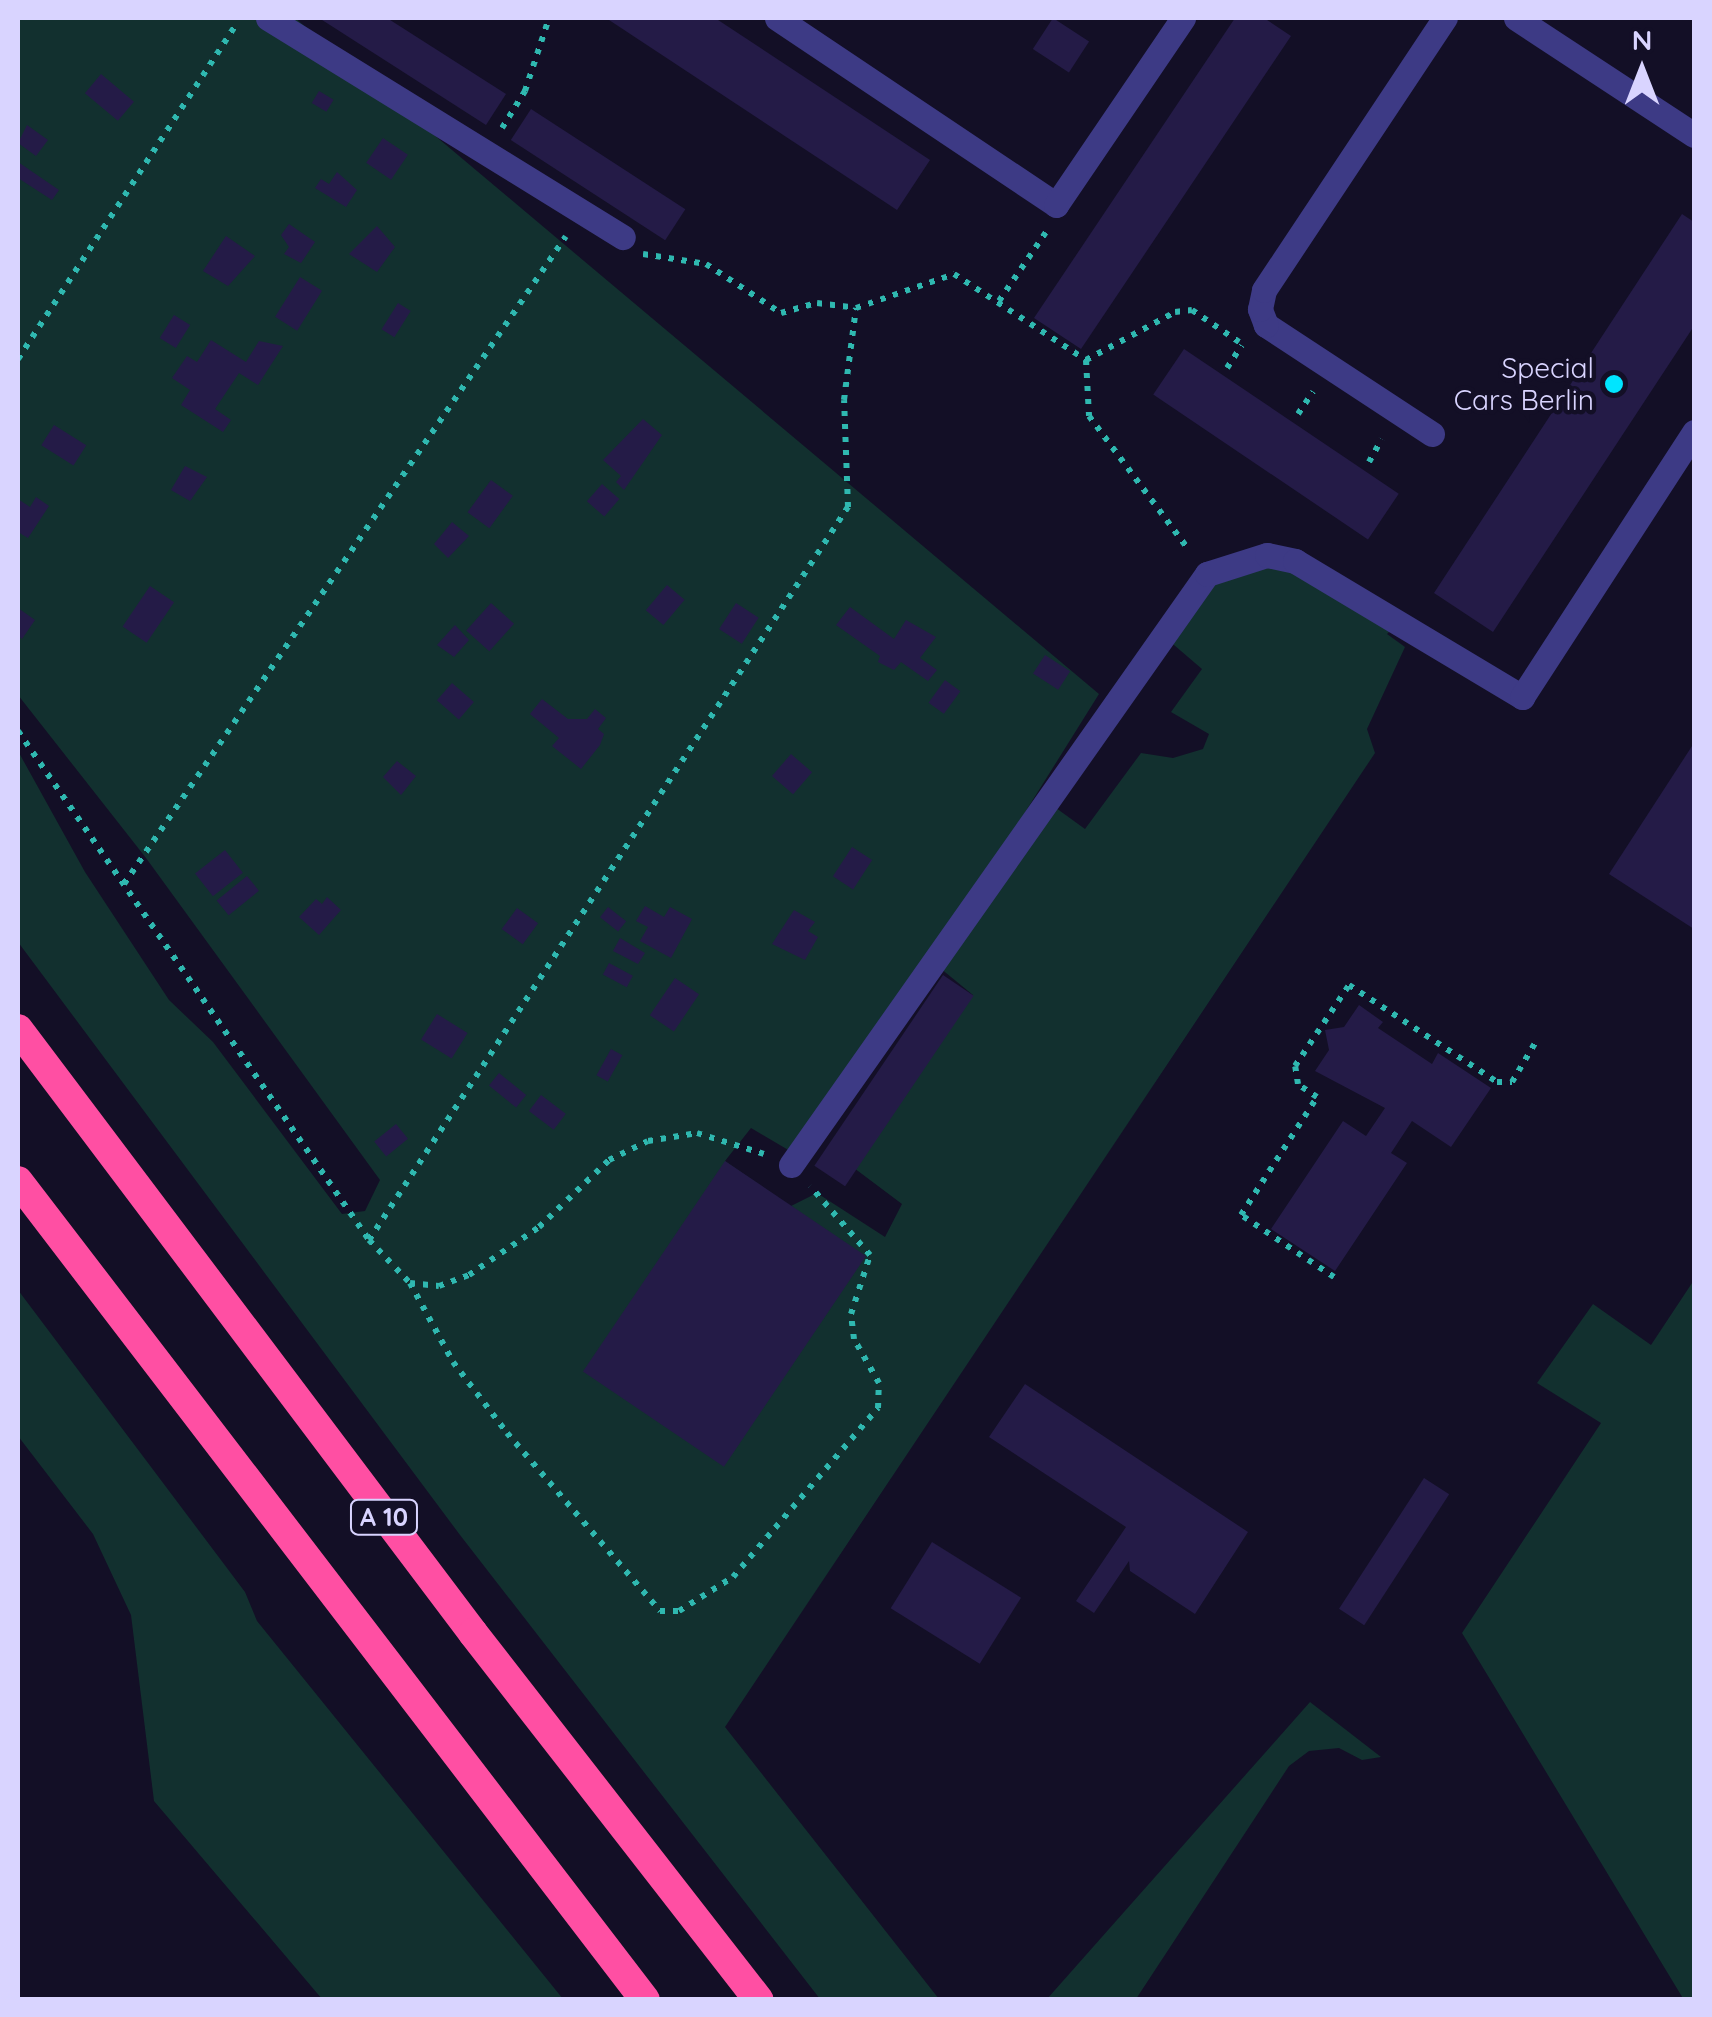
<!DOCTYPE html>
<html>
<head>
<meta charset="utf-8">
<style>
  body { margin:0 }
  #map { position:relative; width:1712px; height:2017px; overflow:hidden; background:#130f26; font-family:Quicksand,sans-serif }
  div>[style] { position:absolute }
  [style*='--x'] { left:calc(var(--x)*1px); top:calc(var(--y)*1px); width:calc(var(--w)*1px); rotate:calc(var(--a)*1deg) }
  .green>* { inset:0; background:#12302f }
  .building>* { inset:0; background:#241b47; transform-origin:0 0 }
  .path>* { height:6px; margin-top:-3px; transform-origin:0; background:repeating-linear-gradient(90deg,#2fb8b0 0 5px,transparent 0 13px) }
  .minor>* { height:25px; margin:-12.5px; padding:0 12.5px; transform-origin:12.5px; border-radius:12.5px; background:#3d3a85 }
  .highway>* { height:30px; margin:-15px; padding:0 15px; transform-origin:15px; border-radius:15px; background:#ff4fa3 }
  .dots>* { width:28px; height:28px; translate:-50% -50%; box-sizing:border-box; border:5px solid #130f26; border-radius:50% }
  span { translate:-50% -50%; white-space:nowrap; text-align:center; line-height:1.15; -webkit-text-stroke:9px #130f26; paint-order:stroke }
  .shield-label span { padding:2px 8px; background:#130f26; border:2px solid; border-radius:8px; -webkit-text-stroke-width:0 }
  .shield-label { font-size:25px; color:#d9d4ff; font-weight:700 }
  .poi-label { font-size:28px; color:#d9d4ff }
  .right { translate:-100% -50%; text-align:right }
  .frame { position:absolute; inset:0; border:20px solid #d9d4ff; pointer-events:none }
  .north { position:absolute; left:1592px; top:20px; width:100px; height:100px; -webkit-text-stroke:8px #130f26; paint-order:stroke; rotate:0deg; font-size:28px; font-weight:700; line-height:40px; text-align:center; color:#d9d4ff }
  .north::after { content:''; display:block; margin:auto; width:35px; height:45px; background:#d9d4ff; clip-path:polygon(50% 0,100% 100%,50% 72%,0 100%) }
</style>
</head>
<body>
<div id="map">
  <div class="green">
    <i style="clip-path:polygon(18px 18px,295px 18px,1099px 694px,807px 1161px,751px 1128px,725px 1161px,864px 1257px,791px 1206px,817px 1193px,885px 1237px,902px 1204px,854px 1168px,973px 995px,940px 968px,1056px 808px,1085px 829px,1141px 753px,1173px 758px,1203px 749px,1209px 734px,1171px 712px,1202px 669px,1167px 639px,1210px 581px,1265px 567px,1292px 571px,1393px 628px,1387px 634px,1405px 647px,1367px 729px,1375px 753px,725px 1727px,939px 1999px,820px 1999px,460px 1535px,18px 942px,18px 751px,85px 872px,169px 1000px,213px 1042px,342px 1214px,365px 1211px,380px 1180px,146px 858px,18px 695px)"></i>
    <i style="clip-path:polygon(1694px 1280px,1694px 1999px,1684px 2000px,1462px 1633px,1601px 1423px,1537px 1383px,1593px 1304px,1651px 1345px)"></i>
    <i style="clip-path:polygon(18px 1290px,245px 1592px,257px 1621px,563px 1999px,322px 1999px,154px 1801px,131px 1615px,93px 1534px,18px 1436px)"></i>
    <i style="clip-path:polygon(1310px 1702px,1381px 1757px,1362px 1760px,1339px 1748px,1309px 1751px,1289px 1766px,1136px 1999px,1047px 1999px)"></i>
  </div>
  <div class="building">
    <i style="clip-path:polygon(319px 18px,387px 18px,506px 94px,486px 125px)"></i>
    <i style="clip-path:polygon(606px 18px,715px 18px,930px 160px,897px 210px)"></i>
    <i style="left:1053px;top:18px;width:43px;height:37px;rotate:33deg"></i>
    <i style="clip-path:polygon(1235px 18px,1264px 18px,1291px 36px,1081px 349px,1034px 318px)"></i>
    <i style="left:101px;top:74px;width:43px;height:25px;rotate:40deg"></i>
    <i style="left:319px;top:91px;width:17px;height:14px;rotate:31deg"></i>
    <i style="left:531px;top:109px;width:184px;height:37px;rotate:33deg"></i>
    <i style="clip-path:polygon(27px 125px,48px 140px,36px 156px,18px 143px)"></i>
    <i style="left:383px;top:138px;width:30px;height:30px;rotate:34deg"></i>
    <i style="clip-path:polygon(18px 162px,59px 190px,52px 200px,18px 178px)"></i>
    <i style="clip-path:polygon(337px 172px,357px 190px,346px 207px,315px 188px,321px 179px,329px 184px)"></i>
    <i style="clip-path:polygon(1682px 214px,1694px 222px,1694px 326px,1493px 632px,1434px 593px)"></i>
    <i style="clip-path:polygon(289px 224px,315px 242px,301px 263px,284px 254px,289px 247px,281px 235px)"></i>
    <i style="clip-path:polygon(377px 226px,395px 247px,377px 272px,349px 254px)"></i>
    <i style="clip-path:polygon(226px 236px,255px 256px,228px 286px,203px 271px)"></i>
    <i style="left:300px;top:277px;width:26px;height:47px;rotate:32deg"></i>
    <i style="left:398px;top:303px;width:15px;height:31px;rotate:32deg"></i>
    <i style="left:174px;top:315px;width:19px;height:27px;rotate:32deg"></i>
    <i style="clip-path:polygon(211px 340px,246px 362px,259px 341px,283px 346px,258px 385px,239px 373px,215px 409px,231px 420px,223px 432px,181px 405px,190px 390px,172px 378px,187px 356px,197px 362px)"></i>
    <i style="left:1184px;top:349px;width:259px;height:55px;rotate:34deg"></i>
    <i style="clip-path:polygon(643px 419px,662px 435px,624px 490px,616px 482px,621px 476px,603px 460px)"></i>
    <i style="left:54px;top:425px;width:38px;height:24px;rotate:32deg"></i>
    <i style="clip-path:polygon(185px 466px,207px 477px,190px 501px,171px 490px)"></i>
    <i style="left:491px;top:480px;width:27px;height:40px;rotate:36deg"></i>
    <i style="left:602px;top:484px;width:23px;height:23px;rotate:41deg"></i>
    <i style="clip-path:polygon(36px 497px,49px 506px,28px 538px,18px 532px,18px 499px,30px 507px)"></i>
    <i style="clip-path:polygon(452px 522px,469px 536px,448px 558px,434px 544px)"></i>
    <i style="left:667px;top:585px;width:23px;height:33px;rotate:40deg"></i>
    <i style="left:150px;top:586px;width:29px;height:49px;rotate:34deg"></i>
    <i style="left:491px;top:603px;width:31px;height:37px;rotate:42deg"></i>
    <i style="left:736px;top:603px;width:27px;height:31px;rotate:33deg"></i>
    <i style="clip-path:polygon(850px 607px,894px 639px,906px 620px,936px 637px,920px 658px,937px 670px,928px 681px,901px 662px,894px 670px,878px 662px,880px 656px,836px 625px)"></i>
    <i style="clip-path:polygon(18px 608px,35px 620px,22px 639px,18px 636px)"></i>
    <i style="clip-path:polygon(455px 625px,469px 640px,454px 657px,437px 645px)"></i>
    <i style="left:1045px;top:655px;width:30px;height:22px;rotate:33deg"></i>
    <i style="left:945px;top:680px;width:19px;height:28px;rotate:36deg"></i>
    <i style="left:452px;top:683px;width:29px;height:23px;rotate:41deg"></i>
    <i style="clip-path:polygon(542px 699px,568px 719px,587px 719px,595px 709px,606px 718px,598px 729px,604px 734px,600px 745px,581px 769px,552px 746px,559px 738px,530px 714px)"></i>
    <i style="clip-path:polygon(1694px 743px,1694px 929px,1609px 874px)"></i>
    <i style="left:791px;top:754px;width:28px;height:29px;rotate:41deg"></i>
    <i style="clip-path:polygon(397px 761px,416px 776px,401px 795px,383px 777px)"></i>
    <i style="left:852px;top:847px;width:24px;height:35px;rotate:33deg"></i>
    <i style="left:225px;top:850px;width:29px;height:38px;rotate:52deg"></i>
    <i style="left:247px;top:876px;width:19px;height:39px;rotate:51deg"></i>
    <i style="clip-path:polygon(327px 897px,341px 910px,319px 935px,299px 917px,316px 899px,322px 904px)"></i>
    <i style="clip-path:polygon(645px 906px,664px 917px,670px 907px,692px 919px,671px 958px,640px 941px,648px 927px,636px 921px)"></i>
    <i style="left:608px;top:907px;width:23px;height:13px;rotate:38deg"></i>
    <i style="left:517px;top:908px;width:26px;height:26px;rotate:36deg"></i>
    <i style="clip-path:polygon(794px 910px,815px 922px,808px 931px,818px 937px,805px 960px,772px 944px)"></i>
    <i style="clip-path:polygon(620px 938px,645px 953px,638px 964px,613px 951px)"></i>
    <i style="left:609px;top:963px;width:27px;height:13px;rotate:28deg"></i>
    <i style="left:943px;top:975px;width:37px;height:230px;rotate:34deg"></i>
    <i style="left:675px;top:978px;width:29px;height:45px;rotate:34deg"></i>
    <i style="clip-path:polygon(1359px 1005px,1383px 1022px,1378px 1028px,1432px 1064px,1438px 1053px,1491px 1088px,1451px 1147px,1412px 1121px,1391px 1153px,1407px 1163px,1335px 1271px,1271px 1229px,1343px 1121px,1366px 1136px,1385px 1108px,1315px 1071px,1329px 1050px,1325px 1030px,1344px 1027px)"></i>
    <i style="left:437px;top:1014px;width:36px;height:30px;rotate:32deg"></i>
    <i style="left:611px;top:1049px;width:13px;height:30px;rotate:29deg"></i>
    <i style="left:499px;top:1073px;width:35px;height:16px;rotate:39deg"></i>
    <i style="left:541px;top:1095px;width:31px;height:20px;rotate:37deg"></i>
    <i style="left:396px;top:1124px;width:19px;height:28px;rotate:51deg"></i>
    <i style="left:725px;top:1161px;width:170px;height:254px;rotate:34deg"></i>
    <i style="clip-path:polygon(1025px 1384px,1248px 1532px,1195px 1614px,1130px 1571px,1129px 1561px,1094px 1613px,1076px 1601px,1126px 1527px,989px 1437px)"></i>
    <i style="left:1424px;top:1478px;width:30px;height:156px;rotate:33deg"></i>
    <i style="left:932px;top:1542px;width:105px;height:78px;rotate:32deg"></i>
  </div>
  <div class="path">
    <i style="--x:502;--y:128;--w:44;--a:-58.1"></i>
    <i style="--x:525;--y:91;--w:77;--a:-71.8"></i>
    <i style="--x:643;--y:254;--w:64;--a:9"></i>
    <i style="--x:706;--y:264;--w:90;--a:33.2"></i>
    <i style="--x:781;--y:313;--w:37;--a:-16"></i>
    <i style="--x:817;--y:303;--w:39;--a:7"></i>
    <i style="--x:856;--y:308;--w:104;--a:-19.1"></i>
    <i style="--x:954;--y:274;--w:158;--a:33.1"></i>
    <i style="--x:1086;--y:360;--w:101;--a:-28.3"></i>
    <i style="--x:1175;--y:312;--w:17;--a:-7"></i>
    <i style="--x:1192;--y:310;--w:57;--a:34.2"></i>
    <i style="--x:999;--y:301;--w:83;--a:-55.7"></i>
    <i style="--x:18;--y:359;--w:401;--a:-56.9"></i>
    <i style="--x:1086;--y:360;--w:56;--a:86.9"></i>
    <i style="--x:1089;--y:416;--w:167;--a:53.3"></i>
    <i style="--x:1227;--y:368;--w:27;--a:-57"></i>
    <i style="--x:1298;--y:414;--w:27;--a:-56"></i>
    <i style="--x:1369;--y:462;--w:26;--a:-61"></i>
    <i style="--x:18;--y:731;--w:618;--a:55.41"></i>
    <i style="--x:369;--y:1240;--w:59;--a:46.4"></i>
    <i style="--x:410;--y:1283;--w:29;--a:6"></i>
    <i style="--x:439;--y:1286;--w:32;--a:-20"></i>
    <i style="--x:469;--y:1275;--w:85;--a:-34.4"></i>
    <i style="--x:539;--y:1227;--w:97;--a:-43.7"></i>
    <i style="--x:609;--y:1160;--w:43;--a:-26"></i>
    <i style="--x:648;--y:1141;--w:50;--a:-9.3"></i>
    <i style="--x:697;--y:1133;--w:70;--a:17.4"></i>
    <i style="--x:124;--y:884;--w:784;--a:-55.7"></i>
    <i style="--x:369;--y:1240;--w:876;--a:-56.84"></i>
    <i style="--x:848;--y:507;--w:107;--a:-92.1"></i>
    <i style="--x:844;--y:400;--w:93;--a:-82.6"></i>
    <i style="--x:1334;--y:1277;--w:112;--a:-146.3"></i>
    <i style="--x:1241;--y:1215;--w:140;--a:-57.2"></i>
    <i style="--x:1317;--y:1097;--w:23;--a:-146"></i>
    <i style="--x:1298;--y:1084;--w:18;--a:-99"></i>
    <i style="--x:1295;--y:1066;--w:97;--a:-56.3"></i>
    <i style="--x:1349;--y:985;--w:177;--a:33.2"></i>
    <i style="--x:1497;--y:1082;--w:15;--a:0"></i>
    <i style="--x:1512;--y:1082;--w:51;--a:-59.4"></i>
    <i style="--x:410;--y:1283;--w:90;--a:61.4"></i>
    <i style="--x:453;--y:1362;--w:89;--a:52.7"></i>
    <i style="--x:507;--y:1433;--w:235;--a:49.3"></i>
    <i style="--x:660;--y:1611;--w:19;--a:0"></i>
    <i style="--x:679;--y:1611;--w:64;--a:-32.2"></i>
    <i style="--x:733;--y:1577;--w:223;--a:-49.4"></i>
    <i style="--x:878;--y:1408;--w:25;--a:-88"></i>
    <i style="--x:879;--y:1383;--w:51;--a:-119.6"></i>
    <i style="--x:854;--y:1339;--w:25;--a:-97"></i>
    <i style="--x:851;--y:1314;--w:62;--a:-72.1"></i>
    <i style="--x:870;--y:1255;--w:91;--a:-131"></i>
  </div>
  <div class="minor">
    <i style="--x:268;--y:18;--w:417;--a:31.7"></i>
    <i style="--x:777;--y:18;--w:336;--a:33.8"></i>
    <i style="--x:1056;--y:205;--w:226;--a:-55.8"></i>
    <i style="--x:1516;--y:18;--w:213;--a:33.3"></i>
    <i style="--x:1432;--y:434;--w:199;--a:-146.7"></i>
    <i style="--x:1266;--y:325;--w:17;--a:-111"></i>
    <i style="--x:1260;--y:309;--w:19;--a:-78"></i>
    <i style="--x:1264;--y:290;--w:327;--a:-56.4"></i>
    <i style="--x:791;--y:1165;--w:723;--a:-54.86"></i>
    <i style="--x:1207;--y:574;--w:63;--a:-17.6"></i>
    <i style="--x:1267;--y:555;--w:29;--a:12"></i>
    <i style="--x:1295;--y:561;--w:265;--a:30.9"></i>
    <i style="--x:1522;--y:697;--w:316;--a:-57"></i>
  </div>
  <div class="highway">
    <i style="--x:18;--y:1029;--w:756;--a:53.01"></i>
    <i style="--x:473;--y:1633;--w:465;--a:52.1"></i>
    <i style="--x:18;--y:1181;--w:1031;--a:52.56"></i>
  </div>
  <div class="dots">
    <i style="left:1614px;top:384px;background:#00e5ff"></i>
  </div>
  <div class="shield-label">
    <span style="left:384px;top:1517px">A 10</span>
  </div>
  <div class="poi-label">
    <span class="right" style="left:1594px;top:384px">Special<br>Cars Berlin</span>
  </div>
  <div class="frame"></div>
  <div class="north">N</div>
</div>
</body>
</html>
